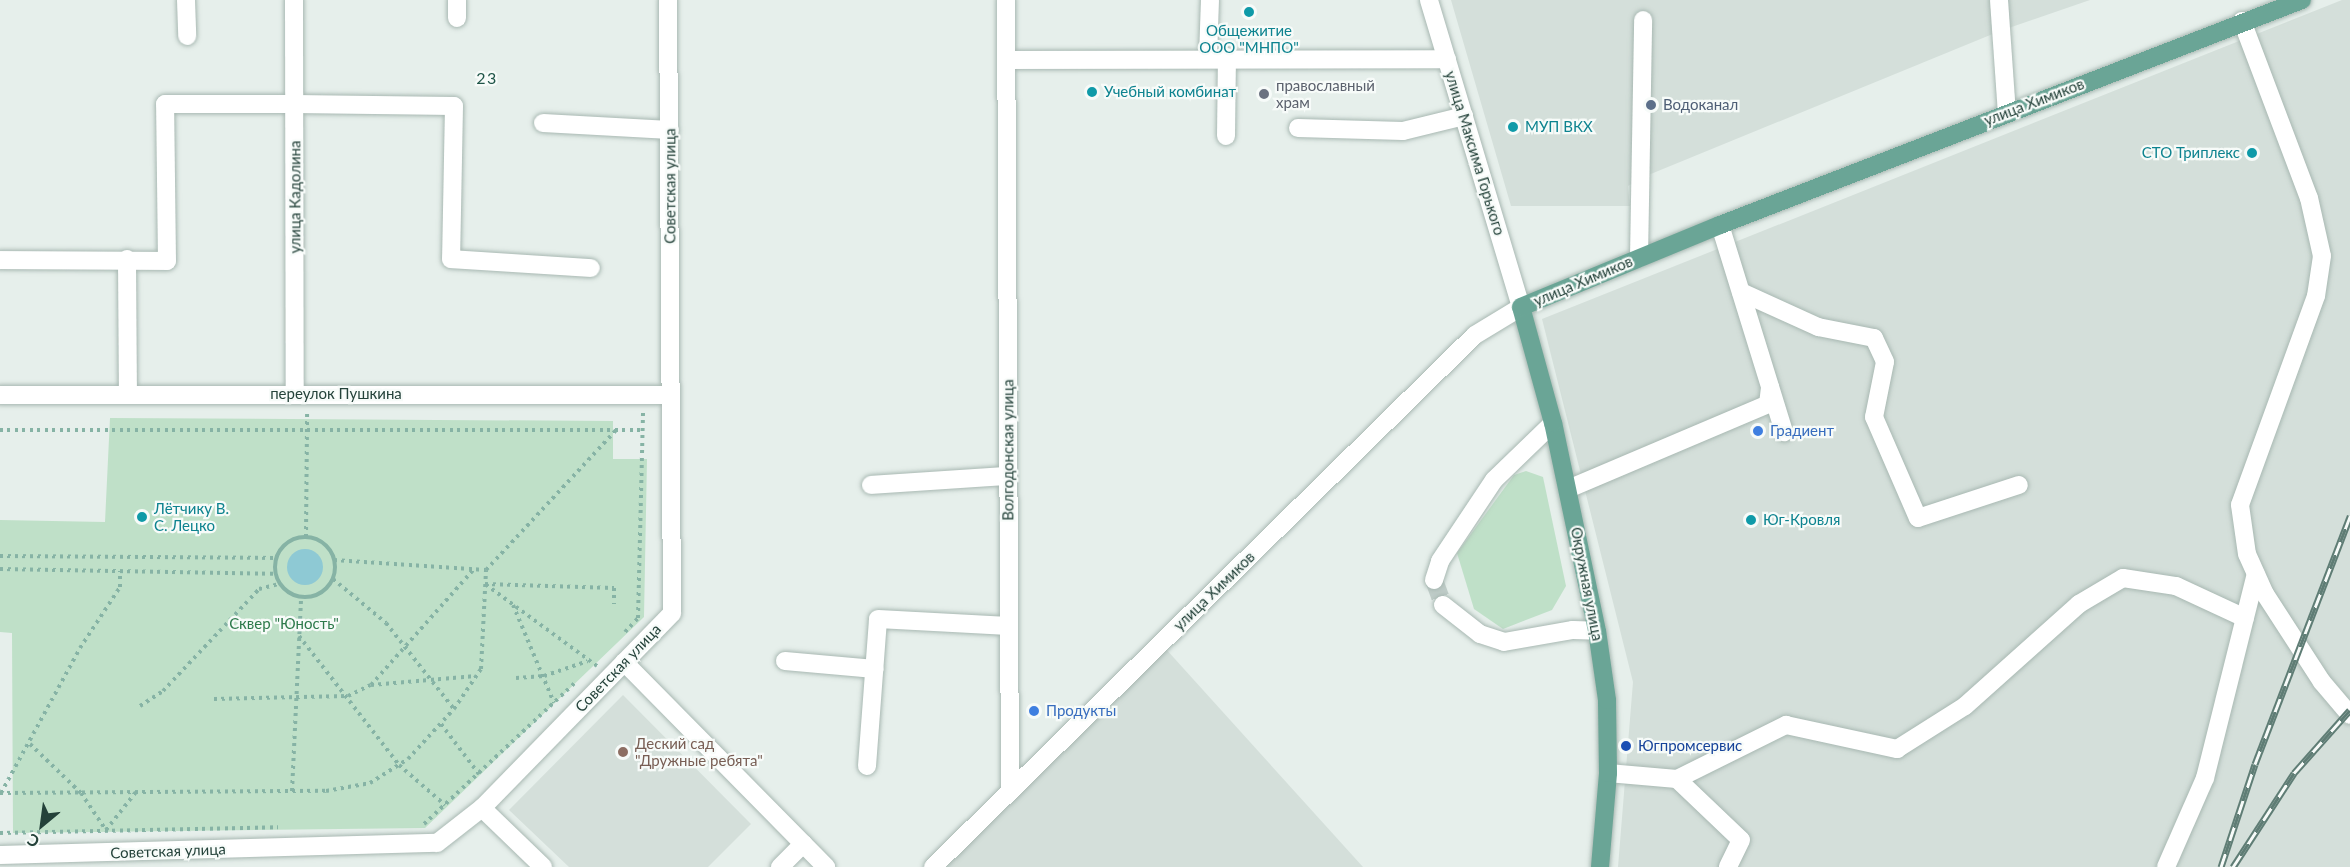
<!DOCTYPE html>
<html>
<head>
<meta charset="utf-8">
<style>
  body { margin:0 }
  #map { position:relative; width:2350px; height:867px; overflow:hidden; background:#e6efeb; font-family:Lato,sans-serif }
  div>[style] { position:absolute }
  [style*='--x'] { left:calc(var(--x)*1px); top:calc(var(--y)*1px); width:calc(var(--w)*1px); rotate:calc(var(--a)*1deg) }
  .built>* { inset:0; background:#d4dfda }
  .green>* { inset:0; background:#bfe0c8 }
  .water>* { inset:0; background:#8ec9d4 }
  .round { border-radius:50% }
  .minor-tunnel>* { height:18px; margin-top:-9px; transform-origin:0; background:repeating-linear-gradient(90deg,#bfccc8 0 18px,transparent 0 27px) }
  .path>* { height:4px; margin-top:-2px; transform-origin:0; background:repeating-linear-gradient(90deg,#86b3a5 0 3px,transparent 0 7.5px) }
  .path>.ring { margin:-2px; padding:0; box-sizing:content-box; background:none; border:4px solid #86b3a5; border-radius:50% }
  .roads { filter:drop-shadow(0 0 2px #a8b8b2) drop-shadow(0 0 2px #a8b8b2) }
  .minor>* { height:18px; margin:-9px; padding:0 9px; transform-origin:9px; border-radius:9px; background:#fff }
  .major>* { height:18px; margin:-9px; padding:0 9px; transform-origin:9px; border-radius:9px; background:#6aa596 }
  .rail>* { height:7px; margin-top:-3.5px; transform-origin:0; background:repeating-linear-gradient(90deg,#f7fbf9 0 14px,#5f7d75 0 28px); box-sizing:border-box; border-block:2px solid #5f7d75 }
  .dots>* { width:16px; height:16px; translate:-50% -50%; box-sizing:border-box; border:3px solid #f7fbf9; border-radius:50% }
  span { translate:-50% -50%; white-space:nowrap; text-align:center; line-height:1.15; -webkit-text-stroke:4.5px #f7fbf9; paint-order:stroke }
  .culture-label { font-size:15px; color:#0d838f }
  .left { translate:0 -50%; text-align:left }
  .right { translate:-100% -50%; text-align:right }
  .worship-label { font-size:15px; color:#5b616d }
  .street-label { font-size:15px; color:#24423a }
  .service-label { font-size:15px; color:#4e5e75 }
  .shop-label { font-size:15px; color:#366cbe }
  .park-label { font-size:15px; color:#2d7a4b }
  .education-label { font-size:15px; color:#785e54 }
  .transit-label { font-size:15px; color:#164399 }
  .neighbourhood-label { font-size:16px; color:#1f5548; letter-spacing:1.5px }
  .north { position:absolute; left:12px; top:795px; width:60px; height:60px; -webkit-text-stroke:4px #f7fbf9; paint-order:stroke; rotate:209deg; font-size:16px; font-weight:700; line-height:24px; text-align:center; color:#24423a }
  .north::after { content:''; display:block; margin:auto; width:21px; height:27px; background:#24423a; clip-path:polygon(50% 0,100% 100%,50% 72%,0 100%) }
</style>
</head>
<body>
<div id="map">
  <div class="built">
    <i style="clip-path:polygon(1451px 0,2090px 0,2000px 31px,1641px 178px,1628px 186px,1630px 206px,1511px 206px)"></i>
    <i style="clip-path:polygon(2342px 0,2350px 0,2350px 867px,1618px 867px,1633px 682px,1542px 319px)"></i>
    <i style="clip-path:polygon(1165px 648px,1363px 867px,946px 867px)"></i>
    <i style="clip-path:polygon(623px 695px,751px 824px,708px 867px,569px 867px,509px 810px)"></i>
  </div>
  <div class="green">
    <i style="clip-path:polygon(110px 418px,613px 421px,613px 459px,647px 459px,644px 617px,425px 828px,13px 833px,12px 633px,0 632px,0 520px,105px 522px)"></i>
    <i style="clip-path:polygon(1526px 471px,1543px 477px,1566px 586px,1552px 610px,1503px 629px,1474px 609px,1457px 553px,1514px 475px)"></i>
  </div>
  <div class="water">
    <i class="round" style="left:287px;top:549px;width:36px;height:36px"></i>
  </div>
  <div class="minor-tunnel">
    <i style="--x:1434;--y:580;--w:27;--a:70"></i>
  </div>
  <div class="path">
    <i style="--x:0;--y:430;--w:643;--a:0"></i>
    <i style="--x:306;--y:537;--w:125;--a:-89.5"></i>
    <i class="ring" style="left:275px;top:537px;width:56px;height:56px"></i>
    <i style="--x:0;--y:556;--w:276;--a:0.4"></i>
    <i style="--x:334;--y:560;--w:152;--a:3.8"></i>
    <i style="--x:0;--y:569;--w:275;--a:1"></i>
    <i style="--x:333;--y:579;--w:69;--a:39.7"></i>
    <i style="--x:386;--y:623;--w:110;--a:51.7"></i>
    <i style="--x:513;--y:605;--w:106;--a:67.3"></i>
    <i style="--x:625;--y:632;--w:19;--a:-47"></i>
    <i style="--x:638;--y:618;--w:207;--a:-88.6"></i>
    <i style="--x:299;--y:636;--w:163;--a:52.2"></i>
    <i style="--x:399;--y:765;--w:61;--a:41"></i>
    <i style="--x:597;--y:666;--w:139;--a:-143.8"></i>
    <i style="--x:485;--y:584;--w:129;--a:1.8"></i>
    <i style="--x:614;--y:588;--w:16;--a:90"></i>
    <i style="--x:516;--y:678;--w:28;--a:-4"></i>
    <i style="--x:544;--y:676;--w:46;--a:-18.8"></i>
    <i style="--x:371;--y:685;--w:155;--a:-48.4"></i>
    <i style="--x:214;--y:699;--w:134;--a:-1.3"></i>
    <i style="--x:348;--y:696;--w:25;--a:-26"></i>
    <i style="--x:371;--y:685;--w:105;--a:-4.9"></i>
    <i style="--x:140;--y:706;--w:27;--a:-33"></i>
    <i style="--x:163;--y:691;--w:140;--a:-46.7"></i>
    <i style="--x:259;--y:589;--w:21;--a:-14"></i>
    <i style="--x:441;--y:724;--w:63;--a:52.8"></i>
    <i style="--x:30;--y:744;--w:71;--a:43.9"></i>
    <i style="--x:81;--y:793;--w:45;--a:56"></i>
    <i style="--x:106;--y:830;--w:48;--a:-51.7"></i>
    <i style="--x:292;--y:791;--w:194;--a:-87.3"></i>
    <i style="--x:0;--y:793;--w:326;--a:-0.4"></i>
    <i style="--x:326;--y:791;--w:45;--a:-10.3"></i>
    <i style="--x:370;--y:783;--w:45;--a:-32.3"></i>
    <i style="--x:408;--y:759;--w:68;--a:-47.4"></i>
    <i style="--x:454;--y:709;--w:48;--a:-56"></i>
    <i style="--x:481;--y:669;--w:99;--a:-87.1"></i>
    <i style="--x:486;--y:570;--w:192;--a:-47.1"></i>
    <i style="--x:1;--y:793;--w:165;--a:-61.4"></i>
    <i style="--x:80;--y:648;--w:73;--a:-56.7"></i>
    <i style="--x:120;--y:587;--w:16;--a:-90"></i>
    <i style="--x:424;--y:824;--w:208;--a:-43.1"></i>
    <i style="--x:0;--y:833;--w:278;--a:-1.2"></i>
  </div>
  <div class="roads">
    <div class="minor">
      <i style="--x:186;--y:0;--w:36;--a:88"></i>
      <i style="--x:294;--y:0;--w:393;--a:89.9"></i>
      <i style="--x:1006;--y:0;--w:791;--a:89.71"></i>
      <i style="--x:1999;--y:0;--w:113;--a:86"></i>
      <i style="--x:457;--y:18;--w:18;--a:-90"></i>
      <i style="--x:2242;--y:21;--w:189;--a:69.3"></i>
      <i style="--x:2309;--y:198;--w:59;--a:77.4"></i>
      <i style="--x:2322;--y:256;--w:40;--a:98.5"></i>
      <i style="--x:2316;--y:296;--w:222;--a:110"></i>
      <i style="--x:2240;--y:505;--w:49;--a:81.9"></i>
      <i style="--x:2247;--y:554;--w:44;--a:65.8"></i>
      <i style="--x:2265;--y:594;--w:105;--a:57.1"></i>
      <i style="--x:2322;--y:682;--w:43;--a:49.7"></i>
      <i style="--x:1208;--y:57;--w:57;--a:-88"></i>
      <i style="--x:1006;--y:60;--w:441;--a:-0.1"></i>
      <i style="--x:543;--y:123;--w:127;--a:3.2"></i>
      <i style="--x:1298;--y:128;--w:105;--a:1.6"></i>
      <i style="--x:1403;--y:131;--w:63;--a:-13.8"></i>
      <i style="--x:1226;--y:136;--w:79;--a:-89.3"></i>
      <i style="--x:1720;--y:225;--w:217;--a:72.8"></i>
      <i style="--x:1639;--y:258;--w:238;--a:-89"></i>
      <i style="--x:127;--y:259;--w:135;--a:89.6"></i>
      <i style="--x:0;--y:260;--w:167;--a:0.3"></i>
      <i style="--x:167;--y:261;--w:157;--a:-90.7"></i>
      <i style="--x:165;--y:104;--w:129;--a:0"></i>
      <i style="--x:294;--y:104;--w:160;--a:0.7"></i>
      <i style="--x:454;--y:106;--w:153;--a:91.1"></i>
      <i style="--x:451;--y:259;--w:140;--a:3.7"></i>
      <i style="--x:1741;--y:292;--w:85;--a:24.4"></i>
      <i style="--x:1818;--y:327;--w:57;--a:11.1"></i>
      <i style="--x:1874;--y:338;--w:26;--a:65"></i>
      <i style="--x:1885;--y:362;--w:56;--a:101.3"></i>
      <i style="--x:1874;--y:417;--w:110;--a:66.5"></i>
      <i style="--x:1918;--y:518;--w:106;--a:-18.1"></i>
      <i style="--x:0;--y:395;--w:671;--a:0"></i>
      <i style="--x:871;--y:485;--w:137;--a:-3.8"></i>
      <i style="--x:1568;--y:489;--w:217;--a:-23"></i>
      <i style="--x:1768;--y:404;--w:17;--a:-83"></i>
      <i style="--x:1434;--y:580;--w:20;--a:-72"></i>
      <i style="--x:1440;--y:561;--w:97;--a:-56.3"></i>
      <i style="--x:1494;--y:480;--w:82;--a:-44"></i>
      <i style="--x:1443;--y:605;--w:47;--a:38.1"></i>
      <i style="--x:1480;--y:634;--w:25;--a:18"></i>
      <i style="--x:1504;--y:642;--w:70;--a:-9.9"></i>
      <i style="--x:1573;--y:630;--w:24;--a:2"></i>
      <i style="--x:785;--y:661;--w:90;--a:5.1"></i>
      <i style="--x:624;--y:662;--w:288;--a:45.4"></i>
      <i style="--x:867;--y:766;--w:147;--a:-85.7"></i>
      <i style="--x:878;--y:619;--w:131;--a:3.1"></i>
      <i style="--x:1608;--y:773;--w:69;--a:5"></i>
      <i style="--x:1677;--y:779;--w:88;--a:43.6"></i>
      <i style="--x:1741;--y:840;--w:30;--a:116"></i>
      <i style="--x:1677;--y:779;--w:122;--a:-26.4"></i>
      <i style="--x:1786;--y:725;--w:114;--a:12.2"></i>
      <i style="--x:1897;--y:749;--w:80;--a:-32.3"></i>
      <i style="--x:1965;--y:706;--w:153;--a:-41.8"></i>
      <i style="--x:2079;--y:604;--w:51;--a:-30.6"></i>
      <i style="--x:2123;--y:578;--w:54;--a:8.6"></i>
      <i style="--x:2176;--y:586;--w:76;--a:24.9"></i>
      <i style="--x:482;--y:808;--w:85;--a:44"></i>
      <i style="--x:0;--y:855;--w:437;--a:-1.6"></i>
      <i style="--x:437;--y:843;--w:57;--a:-37.9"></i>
      <i style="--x:482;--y:808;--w:272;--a:-45.7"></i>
      <i style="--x:672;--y:613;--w:613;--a:-90.37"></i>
      <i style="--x:780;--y:867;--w:33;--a:-45"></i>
      <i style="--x:933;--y:867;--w:759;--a:-44.47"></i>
      <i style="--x:1475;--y:335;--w:54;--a:-31.3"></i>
      <i style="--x:1521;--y:307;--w:320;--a:-106.7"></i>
      <i style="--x:2166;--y:867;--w:97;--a:-66.3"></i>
      <i style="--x:2205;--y:778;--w:210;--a:-76"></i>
    </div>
    <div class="major">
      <i style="--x:1600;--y:867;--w:94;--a:-85.1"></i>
      <i style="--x:1608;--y:773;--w:73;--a:-90.8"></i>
      <i style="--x:1607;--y:700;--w:70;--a:-98.2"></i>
      <i style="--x:1597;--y:631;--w:213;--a:-101.9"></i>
      <i style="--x:1553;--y:423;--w:120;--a:-105.4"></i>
      <i style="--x:1521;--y:307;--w:215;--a:-22.4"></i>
      <i style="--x:1720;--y:225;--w:624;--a:-21.14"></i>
    </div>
  </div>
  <div class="rail">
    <i style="--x:2221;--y:867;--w:108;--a:-71.7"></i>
    <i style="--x:2255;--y:764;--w:266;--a:-69"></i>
    <i style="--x:2233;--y:867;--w:112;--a:-57"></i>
    <i style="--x:2294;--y:773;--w:84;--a:-48.4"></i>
  </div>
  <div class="dots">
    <i style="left:1249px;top:12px;background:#0f9aa8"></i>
    <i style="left:1092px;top:92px;background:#0f9aa8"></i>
    <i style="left:1264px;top:94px;background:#6b7280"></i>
    <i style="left:1651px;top:105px;background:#5c6f8a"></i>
    <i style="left:1513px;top:127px;background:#0f9aa8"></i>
    <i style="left:2252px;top:153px;background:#0f9aa8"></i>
    <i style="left:1758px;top:431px;background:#3f7fe0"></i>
    <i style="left:142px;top:517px;background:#0f9aa8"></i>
    <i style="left:1751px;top:520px;background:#0f9aa8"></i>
    <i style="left:1034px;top:711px;background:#3f7fe0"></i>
    <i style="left:1626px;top:746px;background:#1a4fb4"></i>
    <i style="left:623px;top:752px;background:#8d6e63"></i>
  </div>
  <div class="culture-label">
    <span style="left:1249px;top:39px">Общежитие<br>ООО "МНПО"</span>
    <span class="left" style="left:1104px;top:92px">Учебный комбинат</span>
    <span class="left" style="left:1525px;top:127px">МУП ВКХ</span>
    <span class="right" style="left:2240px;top:153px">СТО Триплекс</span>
    <span class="left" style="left:154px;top:517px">Лётчику В.<br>С. Лецко</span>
    <span class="left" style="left:1763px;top:520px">Юг-Кровля</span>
  </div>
  <div class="worship-label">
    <span class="left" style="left:1276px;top:94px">православный<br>храм</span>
  </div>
  <div class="street-label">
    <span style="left:2034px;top:102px;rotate:-21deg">улица Химиков</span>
    <span style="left:1475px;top:153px;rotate:73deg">улица Максима Горького</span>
    <span style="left:670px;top:186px;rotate:-90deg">Советская улица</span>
    <span style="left:295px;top:197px;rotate:-90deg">улица Кадолина</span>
    <span style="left:1583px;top:281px;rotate:-23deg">улица Химиков</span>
    <span style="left:336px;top:394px">переулок Пушкина</span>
    <span style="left:1008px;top:450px;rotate:-90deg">Волгодонская улица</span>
    <span style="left:1587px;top:584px;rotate:79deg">Окружная улица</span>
    <span style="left:1214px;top:591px;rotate:-44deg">улица Химиков</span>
    <span style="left:618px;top:668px;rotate:-46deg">Советская улица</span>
    <span style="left:168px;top:851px;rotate:-2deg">Советская улица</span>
  </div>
  <div class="service-label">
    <span class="left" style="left:1663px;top:105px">Водоканал</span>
  </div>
  <div class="shop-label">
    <span class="left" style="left:1770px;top:431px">Градиент</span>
    <span class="left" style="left:1046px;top:711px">Продукты</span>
  </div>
  <div class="park-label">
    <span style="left:284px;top:624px">Сквер "Юность"</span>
  </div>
  <div class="education-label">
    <span class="left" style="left:635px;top:752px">Деский сад<br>"Дружные ребята"</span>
  </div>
  <div class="transit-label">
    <span class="left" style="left:1638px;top:746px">Югпромсервис</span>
  </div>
  <div class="neighbourhood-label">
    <span style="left:487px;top:78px">23</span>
  </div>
  <div class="north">С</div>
</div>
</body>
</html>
